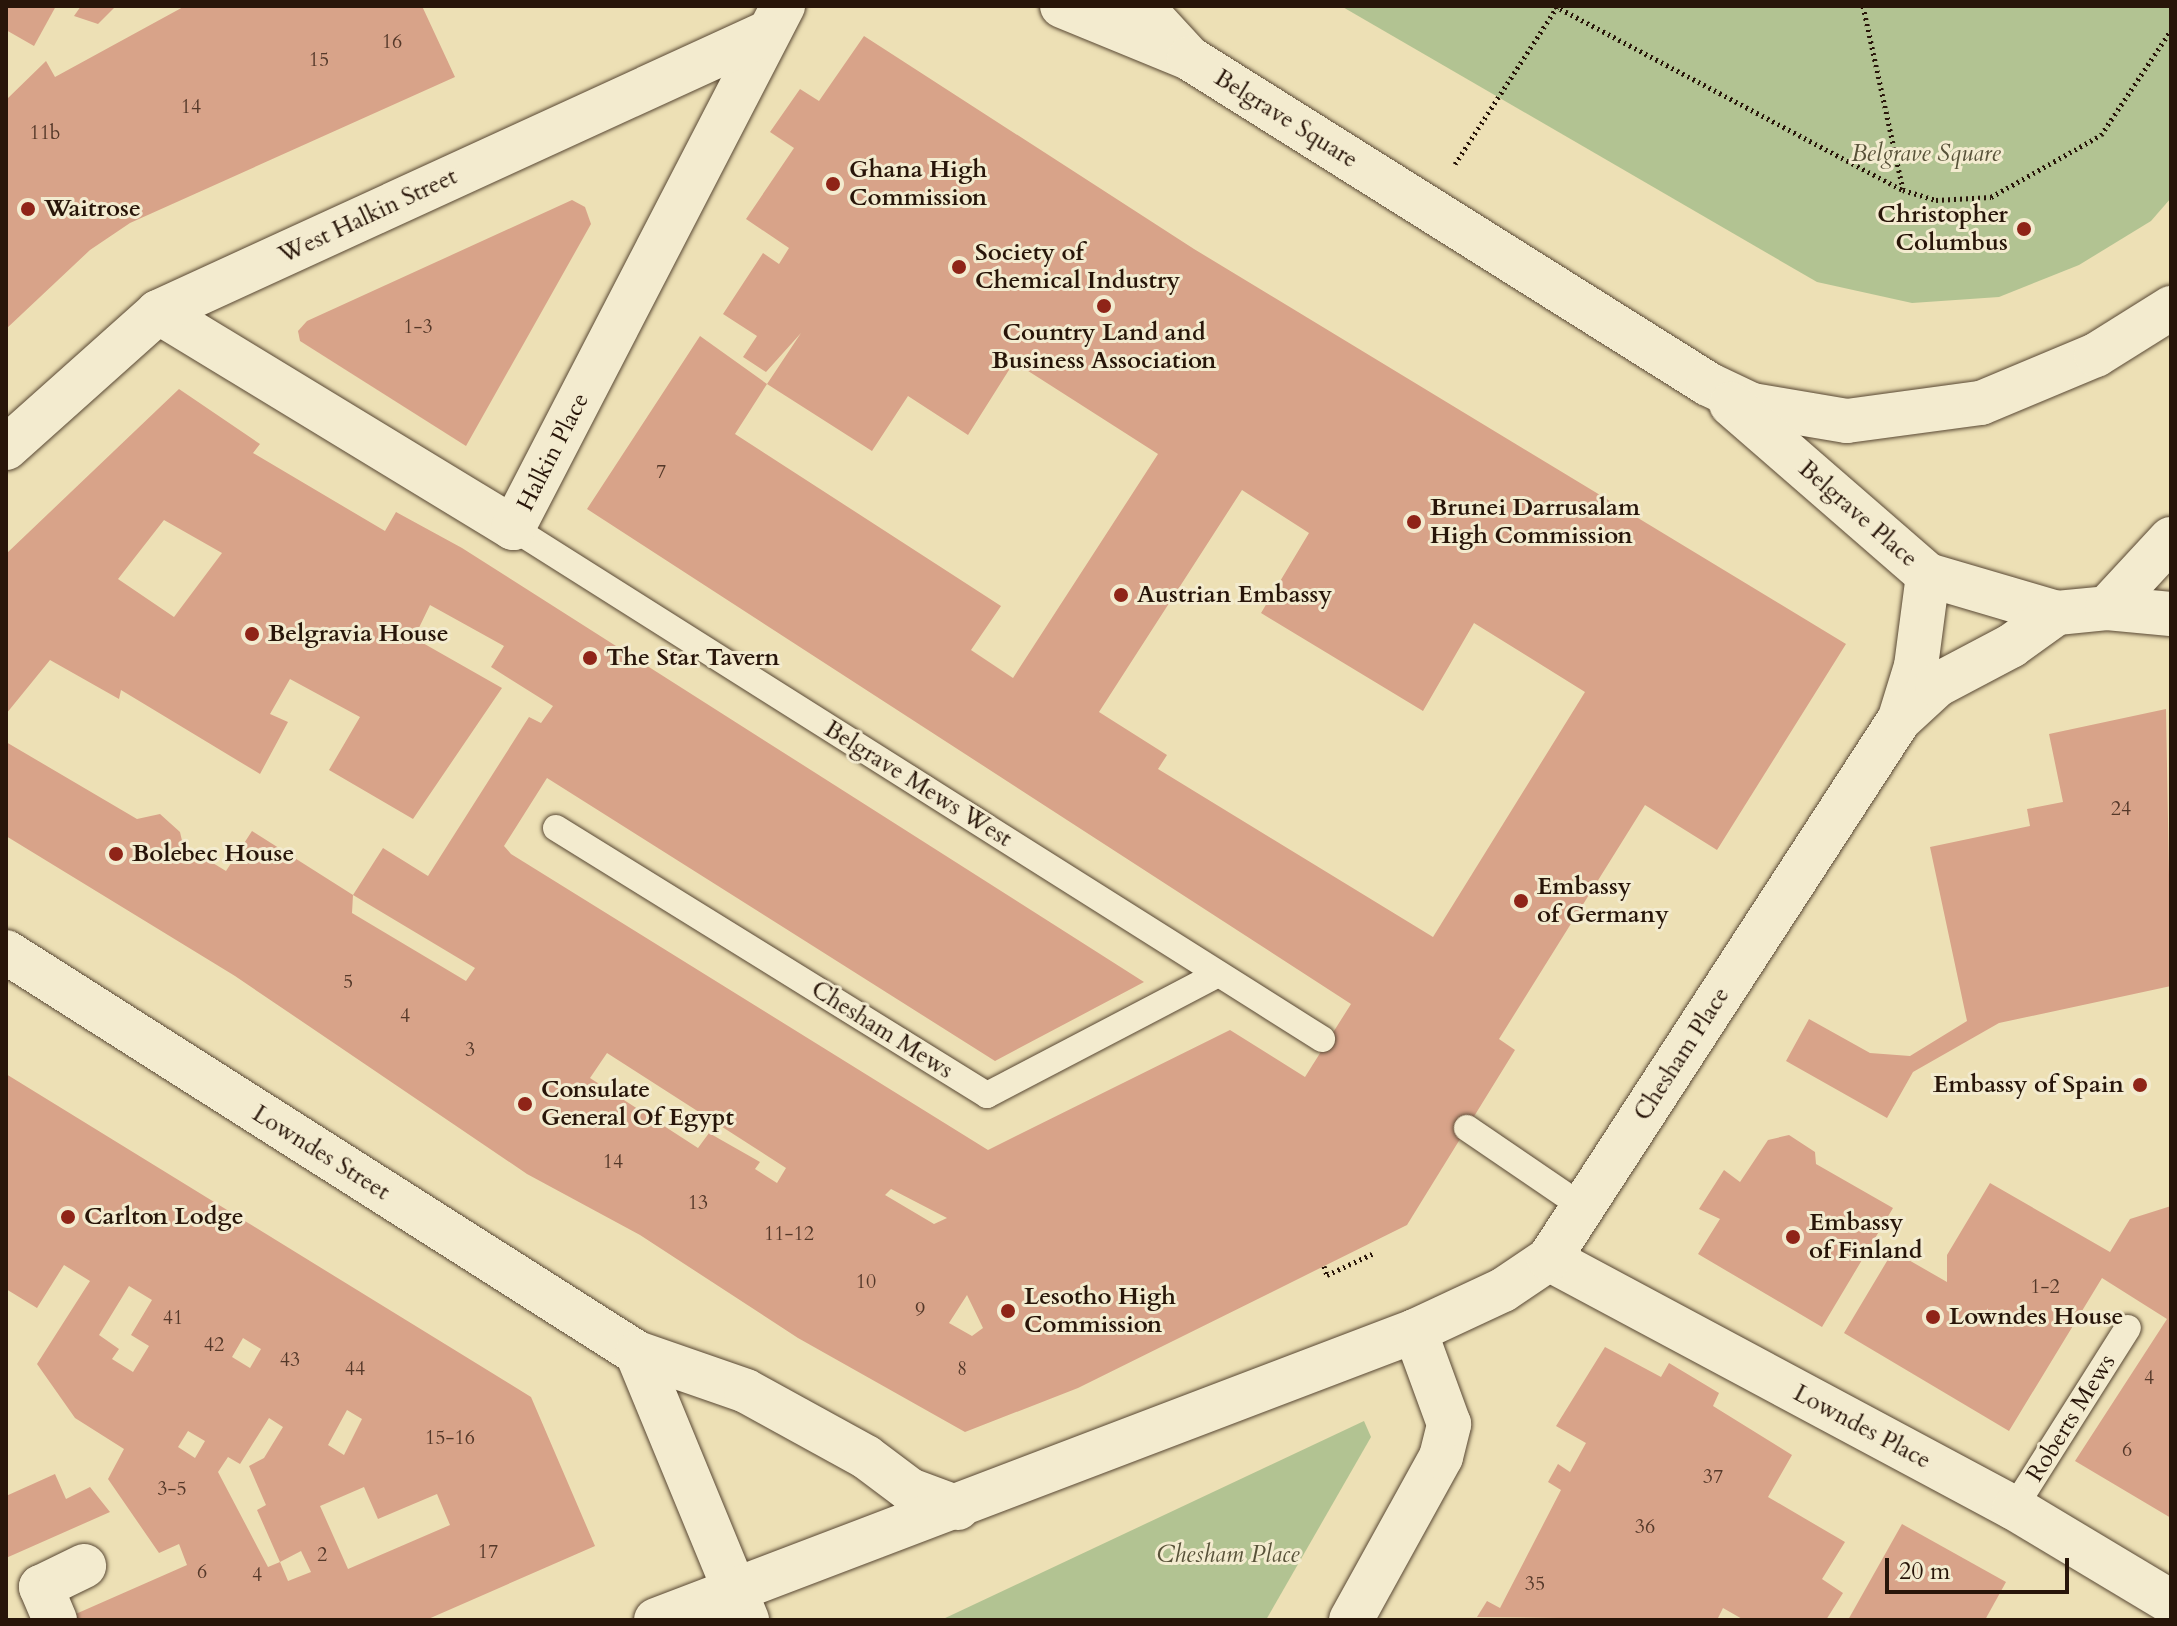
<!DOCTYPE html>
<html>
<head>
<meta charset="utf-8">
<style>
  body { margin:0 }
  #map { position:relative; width:2177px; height:1626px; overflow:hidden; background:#ede0b5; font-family:Cardo,serif }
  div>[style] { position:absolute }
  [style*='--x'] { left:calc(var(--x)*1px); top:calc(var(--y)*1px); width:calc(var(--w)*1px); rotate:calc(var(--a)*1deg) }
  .green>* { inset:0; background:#b2c392 }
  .building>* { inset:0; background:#d8a389 }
  .path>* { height:5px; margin-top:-2.5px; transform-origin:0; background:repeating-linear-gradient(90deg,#281509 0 2px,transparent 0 6px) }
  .roads { filter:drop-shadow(0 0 2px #594834) drop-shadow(0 0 2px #594834) }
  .lane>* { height:26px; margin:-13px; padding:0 13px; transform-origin:13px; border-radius:13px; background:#f3ebcf }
  .street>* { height:44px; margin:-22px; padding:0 22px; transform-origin:22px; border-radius:22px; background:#f3ebcf }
  .secondary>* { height:44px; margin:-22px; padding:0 22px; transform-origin:22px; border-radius:22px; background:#f3ebcf }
  .dots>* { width:22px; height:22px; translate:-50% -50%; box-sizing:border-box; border:4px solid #f3ebcf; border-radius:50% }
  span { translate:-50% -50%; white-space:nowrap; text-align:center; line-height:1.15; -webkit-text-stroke:6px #f3ebcf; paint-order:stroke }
  .number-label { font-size:20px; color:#543829 }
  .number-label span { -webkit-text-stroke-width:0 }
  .street-label { font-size:24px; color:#281509 }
  .park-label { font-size:24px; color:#585239; font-style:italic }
  .poi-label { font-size:24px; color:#281509; font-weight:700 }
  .left { translate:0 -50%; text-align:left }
  .right { translate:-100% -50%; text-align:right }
  .frame { position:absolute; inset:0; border:8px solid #281509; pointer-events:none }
  .scale { position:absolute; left:1885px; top:1558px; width:184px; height:36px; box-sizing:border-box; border:4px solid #281509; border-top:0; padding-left:10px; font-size:24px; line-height:28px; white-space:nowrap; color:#281509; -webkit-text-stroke:6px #f3ebcf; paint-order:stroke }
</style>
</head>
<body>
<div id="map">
  <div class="green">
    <i style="clip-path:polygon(1341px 6px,2171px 6px,2171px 198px,2151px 221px,2079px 265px,1999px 297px,1912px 303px,1817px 282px)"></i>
    <i style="clip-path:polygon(1364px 1421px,1371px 1437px,1266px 1620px,941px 1620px)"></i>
  </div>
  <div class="building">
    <i style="clip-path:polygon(6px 6px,56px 6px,34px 46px,6px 30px)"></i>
    <i style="clip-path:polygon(81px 6px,116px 6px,98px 24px,74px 16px)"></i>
    <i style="clip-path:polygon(185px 6px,422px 6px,455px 77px,130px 223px,90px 250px,6px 329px,6px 100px,46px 61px,55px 77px)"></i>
    <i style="clip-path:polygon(evenodd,864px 36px,1194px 249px,1846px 644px,1717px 850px,1645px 805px,1499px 1039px,1515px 1050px,1407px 1225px,1078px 1388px,965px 1432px,798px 1338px,640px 1235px,527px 1174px,235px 976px,6px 836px,6px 742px,137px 819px,160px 814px,180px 832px,183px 845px,226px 871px,252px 831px,353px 895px,352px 913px,466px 981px,475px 968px,353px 895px,383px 848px,428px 876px,529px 717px,541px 723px,553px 706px,491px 667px,504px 646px,430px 605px,414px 638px,502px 688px,413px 819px,329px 770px,360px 717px,290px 679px,270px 714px,288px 722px,260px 774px,121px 690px,119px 699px,50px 660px,6px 714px,6px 554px,179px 389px,260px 444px,253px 453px,385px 531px,396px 512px,462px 548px,1144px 982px,995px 1061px,547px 778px,504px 846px,511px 854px,988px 1150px,1230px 1030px,1305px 1077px,1351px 1004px,587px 509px,700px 336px,767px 384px,735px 434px,1001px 606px,971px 650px,1013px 678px,1158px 454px,1014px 362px,968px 435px,908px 396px,872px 451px,767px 384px,801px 333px,766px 372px,743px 357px,757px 336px,723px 314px,763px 253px,779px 264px,789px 248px,746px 219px,794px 148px,770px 132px,800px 89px,819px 101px,864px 36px,1242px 490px,1309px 533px,1261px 613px,1423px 711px,1474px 623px,1585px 692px,1433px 937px,1158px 769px,1167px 755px,1099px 712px,1242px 490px,864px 36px,164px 520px,222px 553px,174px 617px,118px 579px,164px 520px,864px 36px,607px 1053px,786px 1168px,777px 1183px,755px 1169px,760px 1162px,709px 1133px,698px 1148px,590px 1078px,607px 1053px,864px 36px,891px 1189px,947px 1218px,934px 1224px,885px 1195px,891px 1189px,864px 36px,967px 1295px,983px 1328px,972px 1336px,949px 1323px,967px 1295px)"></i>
    <i style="clip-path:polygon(572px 200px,585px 207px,591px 224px,466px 446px,300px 341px,298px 331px,307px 321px)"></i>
    <i style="clip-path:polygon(2166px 709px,2171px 986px,1999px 1023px,1913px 1072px,1887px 1118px,1786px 1061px,1809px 1019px,1870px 1053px,1910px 1056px,1967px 1021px,1930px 847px,2030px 826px,2027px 809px,2063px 802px,2049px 734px)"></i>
    <i style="clip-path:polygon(evenodd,6px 1074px,531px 1397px,595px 1546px,426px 1620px,62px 1620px,187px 1565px,179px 1544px,159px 1553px,108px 1479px,124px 1449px,75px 1418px,37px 1364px,90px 1281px,64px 1265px,37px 1308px,6px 1289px,6px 1074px,129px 1286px,152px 1300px,131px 1335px,149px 1346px,133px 1372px,112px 1359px,119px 1349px,99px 1335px,129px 1286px,6px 1074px,243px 1338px,261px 1349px,250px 1368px,232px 1357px,243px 1338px,6px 1074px,347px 1410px,362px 1419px,344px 1455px,328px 1445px,347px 1410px,6px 1074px,269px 1418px,283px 1427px,264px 1458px,249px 1466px,266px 1505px,257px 1510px,280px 1562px,301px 1551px,311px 1572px,288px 1581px,280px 1562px,268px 1567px,218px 1472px,228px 1457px,240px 1464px,269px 1418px,6px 1074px,188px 1431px,205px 1441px,195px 1458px,178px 1447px,188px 1431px,6px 1074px,364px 1487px,378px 1519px,437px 1494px,450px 1525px,348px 1569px,320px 1506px,364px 1487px)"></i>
    <i style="clip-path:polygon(1789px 1135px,1815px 1152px,1816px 1164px,1893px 1208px,1822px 1327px,1698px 1254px,1720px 1219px,1699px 1209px,1724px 1170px,1740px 1182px,1768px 1140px)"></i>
    <i style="clip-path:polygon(1990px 1183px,2110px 1252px,2130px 1219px,2171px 1206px,2171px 1518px,2075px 1461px,2167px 1319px,2102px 1278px,2009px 1431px,1844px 1333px,1893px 1251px,1947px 1282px,1947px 1255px)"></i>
    <i style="clip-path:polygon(1605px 1347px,1661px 1377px,1669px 1363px,1719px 1393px,1713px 1406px,1792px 1455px,1768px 1497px,1845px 1542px,1822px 1579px,1843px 1593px,1826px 1620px,1744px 1620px,1723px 1608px,1717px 1620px,1477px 1617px,1487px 1601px,1500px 1608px,1561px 1490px,1548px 1482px,1558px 1464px,1570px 1472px,1586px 1443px,1556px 1426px)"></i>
    <i style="clip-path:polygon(55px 1474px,66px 1499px,90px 1487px,110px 1512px,6px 1558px,6px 1496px)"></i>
    <i style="clip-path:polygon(1902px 1524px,2006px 1582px,1985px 1620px,1848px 1620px)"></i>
  </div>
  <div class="path">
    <i style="--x:1555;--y:6;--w:394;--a:27.9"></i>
    <i style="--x:1903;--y:190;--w:34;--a:17"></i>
    <i style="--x:1936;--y:200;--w:55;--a:-3.1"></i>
    <i style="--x:1991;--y:197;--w:126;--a:-29.4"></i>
    <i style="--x:2101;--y:135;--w:126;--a:-56.3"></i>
    <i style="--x:1863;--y:6;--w:187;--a:77.7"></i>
    <i style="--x:1455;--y:164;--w:187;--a:-57"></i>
    <i style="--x:1324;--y:1266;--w:9;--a:72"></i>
    <i style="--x:1327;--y:1275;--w:50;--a:-25"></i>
  </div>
  <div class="roads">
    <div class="lane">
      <i style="--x:513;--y:528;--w:957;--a:32.28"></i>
      <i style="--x:556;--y:828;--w:507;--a:31.78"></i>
      <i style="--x:987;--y:1095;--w:261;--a:-27.6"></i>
      <i style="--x:1467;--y:1128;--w:140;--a:34.3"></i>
      <i style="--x:2014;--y:1508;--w:213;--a:-57.7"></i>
    </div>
    <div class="street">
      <i style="--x:1062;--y:6;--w:137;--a:22.3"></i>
      <i style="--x:158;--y:312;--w:416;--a:31.3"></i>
      <i style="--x:513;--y:528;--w:588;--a:-62.65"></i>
      <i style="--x:6;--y:448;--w:204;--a:-41.8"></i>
      <i style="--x:158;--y:312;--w:667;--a:-24.64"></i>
      <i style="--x:6;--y:952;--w:748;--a:32.44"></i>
      <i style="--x:637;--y:1353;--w:115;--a:19.2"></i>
      <i style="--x:746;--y:1391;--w:137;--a:28.8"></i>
      <i style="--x:866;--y:1457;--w:55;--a:36.9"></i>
      <i style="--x:910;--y:1490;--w:51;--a:20.6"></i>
      <i style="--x:1549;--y:1259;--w:527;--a:28.17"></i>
      <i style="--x:2014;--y:1508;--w:183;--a:30.9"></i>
      <i style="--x:637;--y:1353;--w:289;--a:67.6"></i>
      <i style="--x:55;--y:1620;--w:36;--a:-113"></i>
      <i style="--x:41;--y:1587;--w:48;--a:-26"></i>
      <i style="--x:1351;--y:1620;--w:186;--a:-61.1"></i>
      <i style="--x:1441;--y:1457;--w:34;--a:-76"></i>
      <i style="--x:1449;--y:1424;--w:99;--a:-110.1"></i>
    </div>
    <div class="secondary">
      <i style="--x:1141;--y:6;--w:71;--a:47.3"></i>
      <i style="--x:1189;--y:58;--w:613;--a:32.13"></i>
      <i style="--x:1708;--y:384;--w:49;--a:25.5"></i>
      <i style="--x:1752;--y:405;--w:96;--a:9.6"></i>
      <i style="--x:1847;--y:421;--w:135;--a:-7.7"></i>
      <i style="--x:1981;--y:403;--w:125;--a:-22.7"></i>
      <i style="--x:2096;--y:355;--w:89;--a:-32.1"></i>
      <i style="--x:1731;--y:404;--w:261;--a:41"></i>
      <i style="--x:1928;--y:575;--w:134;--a:16.4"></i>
      <i style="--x:2057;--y:613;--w:50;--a:-5.7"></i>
      <i style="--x:2107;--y:608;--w:64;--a:5.4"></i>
      <i style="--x:2107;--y:608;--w:94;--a:-47.2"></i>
      <i style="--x:1900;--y:718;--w:54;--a:-72.9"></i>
      <i style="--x:1916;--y:666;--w:92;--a:-82.5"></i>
      <i style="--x:656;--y:1620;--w:812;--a:-20.85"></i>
      <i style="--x:1415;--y:1331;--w:97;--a:-25"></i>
      <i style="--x:1503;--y:1290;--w:55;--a:-34"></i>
      <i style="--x:1549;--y:1259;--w:643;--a:-57"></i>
      <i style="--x:1899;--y:720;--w:52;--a:-42.6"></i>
      <i style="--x:1937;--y:685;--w:84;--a:-27.8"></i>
      <i style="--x:2011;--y:646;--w:57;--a:-35.7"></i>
    </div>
  </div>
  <div class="dots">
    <i style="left:833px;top:184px;background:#8f2418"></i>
    <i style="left:28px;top:209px;background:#8f2418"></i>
    <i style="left:2024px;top:229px;background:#8f2418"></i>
    <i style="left:959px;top:267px;background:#8f2418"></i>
    <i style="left:1104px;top:306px;background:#8f2418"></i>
    <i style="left:1414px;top:522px;background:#8f2418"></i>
    <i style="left:1121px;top:595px;background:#8f2418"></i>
    <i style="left:252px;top:634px;background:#8f2418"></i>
    <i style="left:590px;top:658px;background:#8f2418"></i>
    <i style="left:116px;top:854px;background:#8f2418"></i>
    <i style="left:1521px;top:901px;background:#8f2418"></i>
    <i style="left:2140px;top:1085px;background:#8f2418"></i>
    <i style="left:525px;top:1104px;background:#8f2418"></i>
    <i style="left:68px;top:1217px;background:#8f2418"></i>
    <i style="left:1793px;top:1237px;background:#8f2418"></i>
    <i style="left:1008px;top:1311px;background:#8f2418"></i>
    <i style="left:1933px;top:1317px;background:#8f2418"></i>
  </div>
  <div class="number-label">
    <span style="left:392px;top:41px">16</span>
    <span style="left:319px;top:59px">15</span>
    <span style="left:191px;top:106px">14</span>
    <span style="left:45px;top:132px">11b</span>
    <span style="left:418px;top:326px">1-3</span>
    <span style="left:661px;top:471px">7</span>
    <span style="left:2121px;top:808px">24</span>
    <span style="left:348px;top:981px">5</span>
    <span style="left:405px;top:1015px">4</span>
    <span style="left:470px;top:1049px">3</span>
    <span style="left:613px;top:1161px">14</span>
    <span style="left:698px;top:1202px">13</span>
    <span style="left:789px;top:1233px">11-12</span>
    <span style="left:866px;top:1281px">10</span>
    <span style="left:2045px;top:1286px">1-2</span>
    <span style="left:920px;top:1309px">9</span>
    <span style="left:173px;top:1317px">41</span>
    <span style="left:214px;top:1344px">42</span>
    <span style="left:290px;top:1359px">43</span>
    <span style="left:355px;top:1368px">44</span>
    <span style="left:962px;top:1368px">8</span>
    <span style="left:2149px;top:1377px">4</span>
    <span style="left:450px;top:1437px">15-16</span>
    <span style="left:2127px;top:1449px">6</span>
    <span style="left:1713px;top:1476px">37</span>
    <span style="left:172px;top:1488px">3-5</span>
    <span style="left:1645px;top:1526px">36</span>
    <span style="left:488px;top:1551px">17</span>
    <span style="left:322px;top:1554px">2</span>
    <span style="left:202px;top:1571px">6</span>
    <span style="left:257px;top:1574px">4</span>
    <span style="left:1535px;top:1583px">35</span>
  </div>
  <div class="street-label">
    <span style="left:1286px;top:119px;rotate:32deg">Belgrave Square</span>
    <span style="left:368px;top:216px;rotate:-25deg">West Halkin Street</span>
    <span style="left:553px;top:452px;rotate:-63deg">Halkin Place</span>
    <span style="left:1858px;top:514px;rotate:41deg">Belgrave Place</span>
    <span style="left:918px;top:784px;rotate:32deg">Belgrave Mews West</span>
    <span style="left:882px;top:1030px;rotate:32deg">Chesham Mews</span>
    <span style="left:1682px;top:1054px;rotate:-57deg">Chesham Place</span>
    <span style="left:321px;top:1153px;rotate:32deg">Lowndes Street</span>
    <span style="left:2071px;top:1418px;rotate:-58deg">Roberts Mews</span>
    <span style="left:1862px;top:1427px;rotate:28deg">Lowndes Place</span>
  </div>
  <div class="park-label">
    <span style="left:1926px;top:154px">Belgrave Square</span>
    <span style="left:1228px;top:1555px">Chesham Place</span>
  </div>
  <div class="poi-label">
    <span class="left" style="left:849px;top:184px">Ghana High<br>Commission</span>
    <span class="left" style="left:44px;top:209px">Waitrose</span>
    <span class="right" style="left:2008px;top:229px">Christopher<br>Columbus</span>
    <span class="left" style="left:975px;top:267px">Society of<br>Chemical Industry</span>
    <span style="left:1104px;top:347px">Country Land and<br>Business Association</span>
    <span class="left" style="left:1430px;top:522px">Brunei Darrusalam<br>High Commission</span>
    <span class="left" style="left:1137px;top:595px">Austrian Embassy</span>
    <span class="left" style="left:268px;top:634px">Belgravia House</span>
    <span class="left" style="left:606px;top:658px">The Star Tavern</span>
    <span class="left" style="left:132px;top:854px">Bolebec House</span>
    <span class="left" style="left:1537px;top:901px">Embassy<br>of Germany</span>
    <span class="right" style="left:2124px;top:1085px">Embassy of Spain</span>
    <span class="left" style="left:541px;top:1104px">Consulate<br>General Of Egypt</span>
    <span class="left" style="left:84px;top:1217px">Carlton Lodge</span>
    <span class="left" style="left:1809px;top:1237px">Embassy<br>of Finland</span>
    <span class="left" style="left:1024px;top:1311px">Lesotho High<br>Commission</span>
    <span class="left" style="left:1949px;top:1317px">Lowndes House</span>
  </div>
  <div class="frame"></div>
  <div class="scale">20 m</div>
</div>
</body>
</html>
